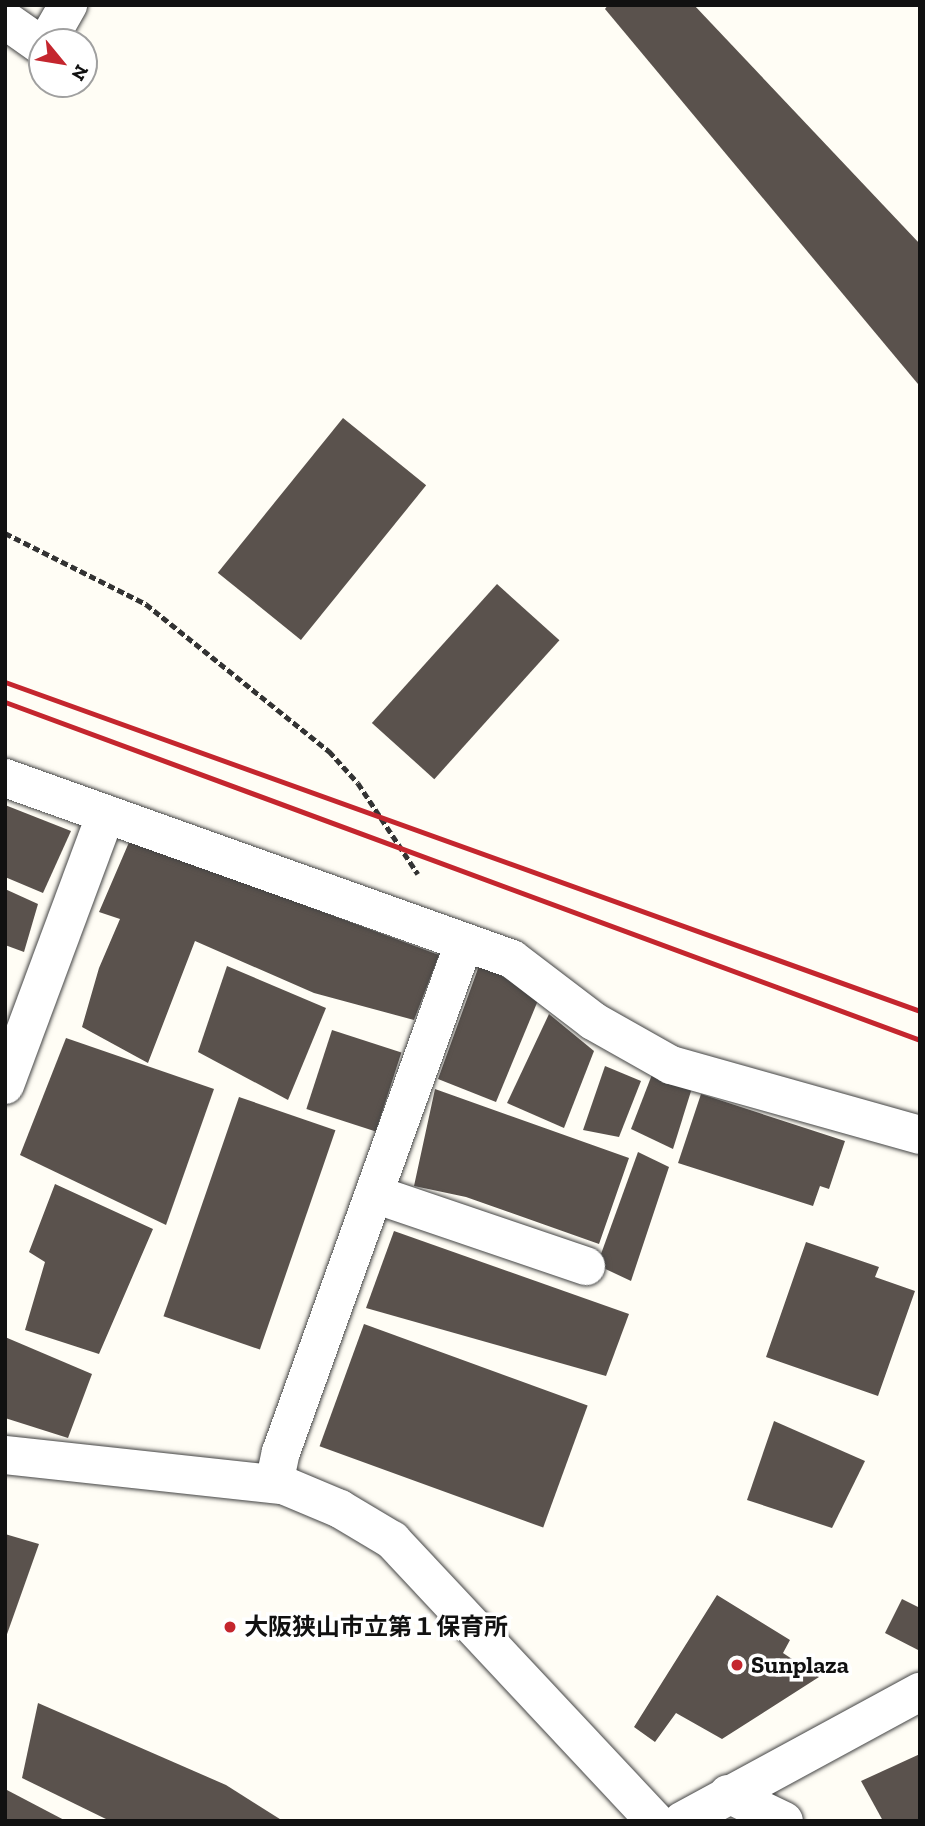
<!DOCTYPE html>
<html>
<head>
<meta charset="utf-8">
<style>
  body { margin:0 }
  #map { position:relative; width:925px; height:1826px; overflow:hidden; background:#fffdf5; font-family:"Zilla Slab","Noto Sans JP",serif }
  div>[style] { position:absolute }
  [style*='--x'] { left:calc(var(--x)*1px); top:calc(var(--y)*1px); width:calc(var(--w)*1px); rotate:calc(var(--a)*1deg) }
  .building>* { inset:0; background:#5a524d; transform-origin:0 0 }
  .path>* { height:4.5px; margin-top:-2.25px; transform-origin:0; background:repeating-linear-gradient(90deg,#333 0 7px,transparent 0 10.5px) }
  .roads { filter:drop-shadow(0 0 2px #444) drop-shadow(0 0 2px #444) }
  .minor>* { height:38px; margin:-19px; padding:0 19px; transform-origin:19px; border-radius:19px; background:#fff }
  .rail>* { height:5px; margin:-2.5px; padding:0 2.5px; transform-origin:2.5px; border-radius:2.5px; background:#c4262e }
  .dots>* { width:19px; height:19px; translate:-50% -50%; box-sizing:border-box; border:4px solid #fff; border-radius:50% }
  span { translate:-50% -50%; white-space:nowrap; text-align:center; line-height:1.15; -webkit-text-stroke:7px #fff; paint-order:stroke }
  .poi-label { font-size:24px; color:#111; font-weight:700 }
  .left { translate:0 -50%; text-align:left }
  .frame { position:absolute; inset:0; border:7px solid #111; pointer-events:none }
  .north { position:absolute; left:28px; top:28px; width:70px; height:70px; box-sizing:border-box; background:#fff; border:2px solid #a0a0a0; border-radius:50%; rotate:120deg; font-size:19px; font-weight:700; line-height:28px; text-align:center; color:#111 }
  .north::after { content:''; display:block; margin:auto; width:24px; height:32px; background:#c4262e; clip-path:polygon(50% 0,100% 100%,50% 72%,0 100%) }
</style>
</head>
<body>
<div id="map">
  <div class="building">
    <i style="clip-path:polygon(608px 5px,694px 5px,920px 244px,918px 384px,605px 9px)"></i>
    <i style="left:343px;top:418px;width:107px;height:199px;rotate:39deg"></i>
    <i style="left:497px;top:584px;width:84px;height:187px;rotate:42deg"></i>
    <i style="clip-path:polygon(5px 805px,71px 831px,43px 893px,5px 877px)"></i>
    <i style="clip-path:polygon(130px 840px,439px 955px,414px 1020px,314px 993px,195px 941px,148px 1063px,82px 1027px,99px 968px,120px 919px,99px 912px)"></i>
    <i style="clip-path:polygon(5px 889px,38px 904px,24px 952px,5px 945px)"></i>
    <i style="clip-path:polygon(480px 963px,539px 998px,496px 1102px,438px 1079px)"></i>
    <i style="clip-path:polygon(227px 966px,326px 1008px,288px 1100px,198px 1052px)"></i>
    <i style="clip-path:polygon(549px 1014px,594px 1051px,564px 1128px,507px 1103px)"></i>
    <i style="left:332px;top:1030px;width:73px;height:83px;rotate:18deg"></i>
    <i style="clip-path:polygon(66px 1038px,214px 1089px,166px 1225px,20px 1155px)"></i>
    <i style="clip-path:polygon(605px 1066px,641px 1081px,619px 1137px,583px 1130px)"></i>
    <i style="clip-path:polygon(653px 1072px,692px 1088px,673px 1149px,631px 1129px)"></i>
    <i style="clip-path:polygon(435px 1089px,629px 1158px,599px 1244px,466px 1197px,414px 1186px)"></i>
    <i style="clip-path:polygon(701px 1094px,845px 1141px,829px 1189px,820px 1186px,813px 1206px,678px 1163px)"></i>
    <i style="left:239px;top:1097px;width:102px;height:232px;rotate:19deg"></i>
    <i style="clip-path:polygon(638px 1152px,669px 1167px,631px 1281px,597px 1265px)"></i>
    <i style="clip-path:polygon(55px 1184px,153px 1229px,99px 1354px,25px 1330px,45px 1262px,29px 1252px)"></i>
    <i style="clip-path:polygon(394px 1231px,629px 1314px,606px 1376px,366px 1308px)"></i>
    <i style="clip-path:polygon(806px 1242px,879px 1267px,875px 1277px,915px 1291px,878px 1396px,766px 1357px)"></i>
    <i style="left:364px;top:1324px;width:238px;height:130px;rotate:20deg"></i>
    <i style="clip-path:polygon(5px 1337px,92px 1374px,68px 1438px,5px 1418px)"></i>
    <i style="clip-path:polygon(774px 1421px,865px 1461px,832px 1528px,747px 1500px)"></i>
    <i style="clip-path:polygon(5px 1534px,39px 1544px,6px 1637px,5px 1636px)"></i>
    <i style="clip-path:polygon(717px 1595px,790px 1640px,783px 1653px,819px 1677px,722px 1739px,676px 1713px,655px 1742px,634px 1727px)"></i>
    <i style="clip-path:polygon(902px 1599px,920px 1608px,920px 1651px,885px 1633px)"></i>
    <i style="clip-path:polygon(38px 1703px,226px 1785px,283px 1821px,110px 1821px,22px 1778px)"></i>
    <i style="clip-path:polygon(920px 1754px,920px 1821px,883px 1821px,861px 1781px)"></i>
    <i style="clip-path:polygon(5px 1789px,66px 1821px,5px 1821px)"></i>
  </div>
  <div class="path">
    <i style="--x:5;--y:533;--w:158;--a:26.7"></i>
    <i style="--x:146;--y:604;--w:235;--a:38.8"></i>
    <i style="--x:329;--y:751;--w:43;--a:47.8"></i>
    <i style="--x:358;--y:783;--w:109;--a:56.6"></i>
  </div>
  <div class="roads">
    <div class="minor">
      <i style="--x:5;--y:20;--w:45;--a:35.1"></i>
      <i style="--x:47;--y:42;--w:43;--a:-60.4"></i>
      <i style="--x:5;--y:778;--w:538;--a:19.65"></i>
      <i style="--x:512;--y:959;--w:102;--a:37.4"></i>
      <i style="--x:593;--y:1021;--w:90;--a:29.4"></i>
      <i style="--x:671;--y:1065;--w:259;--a:15.7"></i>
      <i style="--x:5;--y:1085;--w:289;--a:-69.6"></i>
      <i style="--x:374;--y:1194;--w:224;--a:18.8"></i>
      <i style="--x:5;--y:1455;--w:280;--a:6.2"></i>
      <i style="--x:283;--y:1485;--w:62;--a:22.8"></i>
      <i style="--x:340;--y:1509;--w:61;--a:30.8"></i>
      <i style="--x:392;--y:1540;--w:385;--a:46.9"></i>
      <i style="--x:274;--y:1484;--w:33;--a:-78"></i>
      <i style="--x:281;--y:1452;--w:541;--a:-70.23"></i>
      <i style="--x:728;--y:1794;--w:62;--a:25.7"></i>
      <i style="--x:682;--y:1821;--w:271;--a:-28.5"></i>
    </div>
  </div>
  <div class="rail">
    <i style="--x:5;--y:682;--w:972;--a:19.78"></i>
    <i style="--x:5;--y:702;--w:975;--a:20.27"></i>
  </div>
  <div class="dots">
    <i style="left:230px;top:1627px;background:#c4262e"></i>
    <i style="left:737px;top:1665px;background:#c4262e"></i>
  </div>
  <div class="poi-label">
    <span class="left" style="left:244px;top:1627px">大阪狭山市立第１保育所</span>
    <span class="left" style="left:751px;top:1665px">Sunplaza</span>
  </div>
  <div class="frame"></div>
  <div class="north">N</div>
</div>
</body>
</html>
